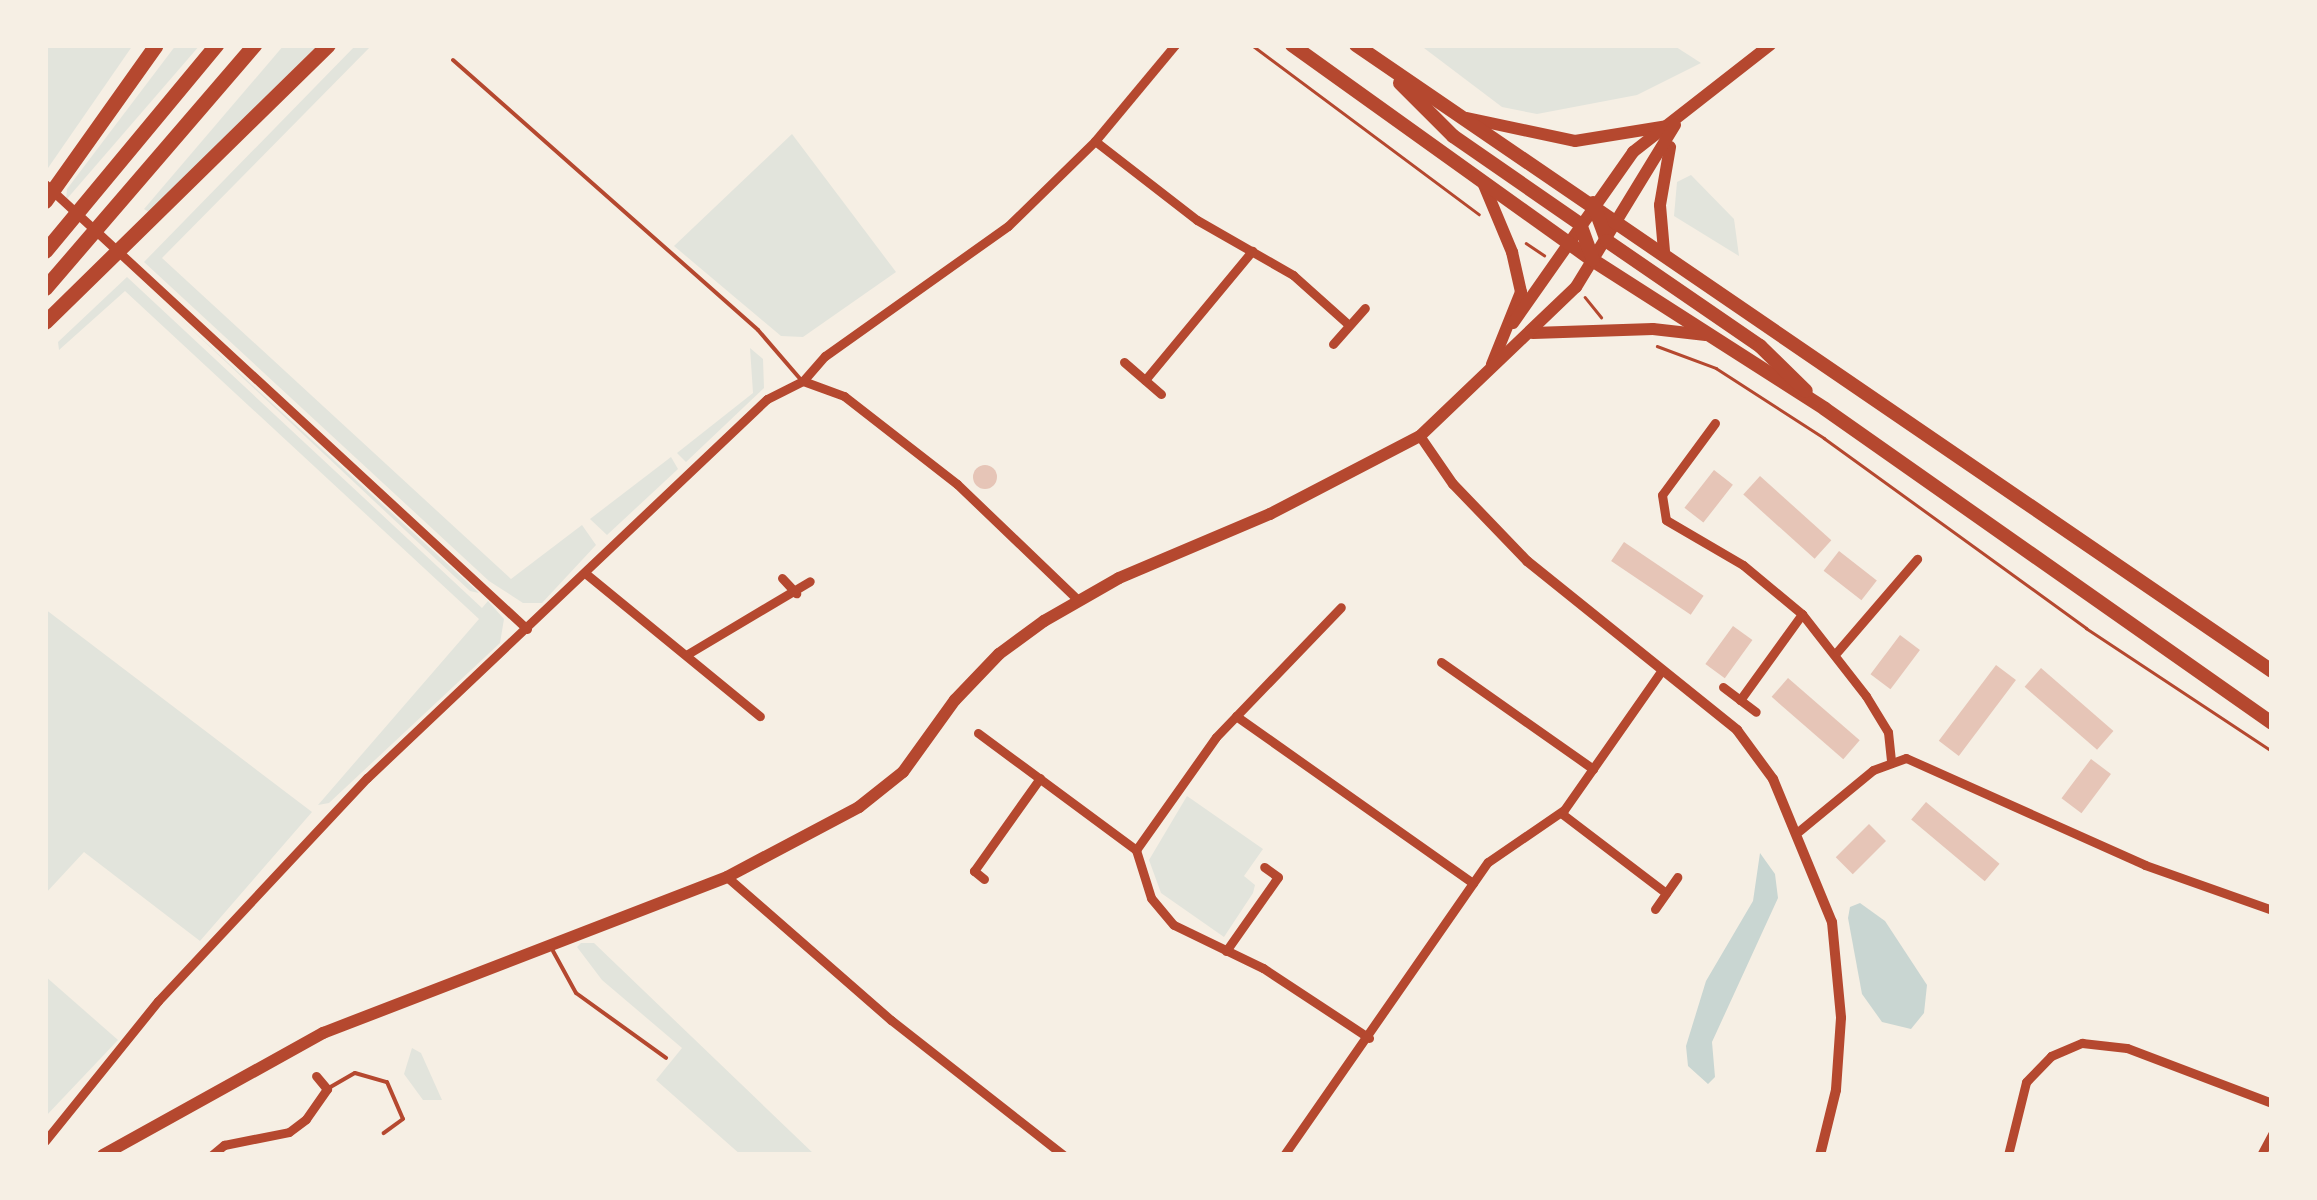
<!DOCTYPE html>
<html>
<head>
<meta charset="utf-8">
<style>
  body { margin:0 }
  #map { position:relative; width:2317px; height:1200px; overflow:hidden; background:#f6efe4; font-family:Poppins,sans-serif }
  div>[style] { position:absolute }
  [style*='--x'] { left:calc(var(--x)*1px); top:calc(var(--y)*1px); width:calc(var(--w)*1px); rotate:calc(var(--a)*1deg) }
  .green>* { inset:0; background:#e2e4dc }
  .water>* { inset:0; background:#c9d6d2 }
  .building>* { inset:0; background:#e6c5b7; transform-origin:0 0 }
  .round { border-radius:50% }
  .path>* { height:2.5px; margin:-1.25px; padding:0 1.25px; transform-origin:1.25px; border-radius:1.25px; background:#b5482f }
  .service>* { height:4px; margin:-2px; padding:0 2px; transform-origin:2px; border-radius:2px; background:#b5482f }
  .minor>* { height:9px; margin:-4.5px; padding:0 4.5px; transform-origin:4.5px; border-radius:4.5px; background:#b5482f }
  .tertiary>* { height:10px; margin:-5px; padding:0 5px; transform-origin:5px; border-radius:5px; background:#b5482f }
  .secondary>* { height:12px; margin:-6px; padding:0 6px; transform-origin:6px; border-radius:6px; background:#b5482f }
  .trunk>* { height:14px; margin:-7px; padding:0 7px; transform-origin:7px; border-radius:7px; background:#b5482f }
  .motorway>* { height:15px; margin:-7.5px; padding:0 7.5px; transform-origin:7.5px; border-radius:7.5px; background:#b5482f }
  span { translate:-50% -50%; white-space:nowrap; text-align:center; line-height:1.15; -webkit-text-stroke:9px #f6efe4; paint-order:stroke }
  .frame { position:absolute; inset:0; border:48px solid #f6efe4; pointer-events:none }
</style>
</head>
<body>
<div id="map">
  <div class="green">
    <i style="clip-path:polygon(45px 45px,133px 45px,48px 168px,45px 165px)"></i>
    <i style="clip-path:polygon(176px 45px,200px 45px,66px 200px,67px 189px)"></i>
    <i style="clip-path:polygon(284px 45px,318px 45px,149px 212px,144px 209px)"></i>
    <i style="clip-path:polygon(356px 45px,372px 45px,162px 258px,511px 579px,582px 525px,596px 545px,542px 603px,523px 603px,489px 581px,144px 262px)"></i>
    <i style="clip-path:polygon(1420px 45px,1673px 45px,1701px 63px,1637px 95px,1537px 114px,1502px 107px)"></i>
    <i style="clip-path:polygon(792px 134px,896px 272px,803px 337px,781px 336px,674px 246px)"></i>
    <i style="clip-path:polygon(1691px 175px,1734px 219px,1739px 256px,1674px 216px,1677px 182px)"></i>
    <i style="clip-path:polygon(127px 277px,482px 608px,488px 601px,504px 619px,500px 643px,329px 803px,318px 805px,479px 619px,125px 291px,59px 350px,58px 342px)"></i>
    <i style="clip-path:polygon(178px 317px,479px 593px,470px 591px)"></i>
    <i style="clip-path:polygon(750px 348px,763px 359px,764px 388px,686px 462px,677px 453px,753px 393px)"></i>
    <i style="clip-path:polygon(671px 457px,678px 469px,607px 535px,590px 519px)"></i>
    <i style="clip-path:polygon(45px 609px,312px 812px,200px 941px,84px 852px,45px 894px)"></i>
    <i style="clip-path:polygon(1187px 796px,1263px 849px,1244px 876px,1255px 885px,1253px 893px,1224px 937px,1161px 893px,1149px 860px)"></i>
    <i style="clip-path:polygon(581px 943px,594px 943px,815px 1155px,741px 1155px,656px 1080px,682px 1048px,602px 980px,577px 947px)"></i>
    <i style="clip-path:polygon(45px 976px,118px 1040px,45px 1117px)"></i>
    <i style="clip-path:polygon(412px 1048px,421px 1053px,442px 1100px,423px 1100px,404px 1074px)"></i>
  </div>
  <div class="water">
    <i style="clip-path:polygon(1760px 853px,1775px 874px,1778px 898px,1712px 1042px,1715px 1077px,1708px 1084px,1688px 1066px,1686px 1046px,1706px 981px,1753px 901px)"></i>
    <i style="clip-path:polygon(1860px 903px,1885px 921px,1927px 985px,1924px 1013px,1911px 1029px,1882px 1022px,1862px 994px,1848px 918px,1850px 907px)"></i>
  </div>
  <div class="building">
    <i class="round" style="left:973px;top:465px;width:24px;height:24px"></i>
    <i style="left:1714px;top:470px;width:24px;height:48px;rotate:38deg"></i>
    <i style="left:1760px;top:476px;width:96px;height:25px;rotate:42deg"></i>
    <i style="left:1624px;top:542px;width:96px;height:23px;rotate:34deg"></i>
    <i style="left:1839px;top:551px;width:48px;height:25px;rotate:38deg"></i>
    <i style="left:1733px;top:626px;width:24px;height:47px;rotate:36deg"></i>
    <i style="left:1900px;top:635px;width:25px;height:49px;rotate:37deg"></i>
    <i style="left:1996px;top:665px;width:25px;height:95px;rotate:37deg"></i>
    <i style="left:2041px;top:668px;width:96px;height:25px;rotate:41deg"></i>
    <i style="left:1788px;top:678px;width:95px;height:25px;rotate:41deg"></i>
    <i style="left:2091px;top:759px;width:25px;height:49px;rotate:37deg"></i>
    <i style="left:1926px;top:802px;width:96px;height:23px;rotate:40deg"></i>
    <i style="left:1869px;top:824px;width:24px;height:47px;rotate:45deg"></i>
  </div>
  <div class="path">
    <i style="--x:1252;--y:45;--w:283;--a:36.7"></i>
    <i style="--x:1526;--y:243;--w:22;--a:34"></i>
    <i style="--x:1585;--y:297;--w:26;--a:51"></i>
    <i style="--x:1657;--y:346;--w:63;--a:20.4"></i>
    <i style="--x:1716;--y:368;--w:129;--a:32.9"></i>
    <i style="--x:1824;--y:438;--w:324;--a:35.9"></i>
    <i style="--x:2086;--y:628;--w:223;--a:33.5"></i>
  </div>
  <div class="service">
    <i style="--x:453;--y:60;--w:407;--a:41.5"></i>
    <i style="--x:758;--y:330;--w:67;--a:49.2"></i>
    <i style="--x:553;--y:951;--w:48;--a:61.3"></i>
    <i style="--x:576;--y:993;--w:111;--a:35.8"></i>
    <i style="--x:327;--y:1089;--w:32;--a:-30"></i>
    <i style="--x:355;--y:1073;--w:33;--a:16"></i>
    <i style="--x:387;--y:1082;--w:40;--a:66.6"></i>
    <i style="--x:403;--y:1119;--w:24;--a:144"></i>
  </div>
  <div class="minor">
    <i style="--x:1095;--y:141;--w:129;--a:37.8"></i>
    <i style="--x:1197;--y:220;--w:111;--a:29.8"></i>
    <i style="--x:1293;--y:275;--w:75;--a:41.8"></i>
    <i style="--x:45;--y:184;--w:656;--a:42.71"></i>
    <i style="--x:1333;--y:344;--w:48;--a:-48.4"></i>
    <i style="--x:1124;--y:362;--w:49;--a:40.9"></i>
    <i style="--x:1145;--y:380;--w:168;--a:-50.3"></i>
    <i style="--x:803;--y:381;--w:44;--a:20.1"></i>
    <i style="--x:844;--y:396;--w:143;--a:37.9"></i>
    <i style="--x:957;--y:484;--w:168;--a:43.8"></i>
    <i style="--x:1715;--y:423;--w:89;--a:126.4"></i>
    <i style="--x:1662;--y:495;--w:25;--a:81"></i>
    <i style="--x:1666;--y:520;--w:89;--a:30.3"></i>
    <i style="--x:1743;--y:565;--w:77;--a:39.7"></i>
    <i style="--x:1802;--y:614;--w:104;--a:52"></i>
    <i style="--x:1866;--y:696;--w:42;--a:58.6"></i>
    <i style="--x:1888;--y:732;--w:28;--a:84"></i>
    <i style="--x:585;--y:573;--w:226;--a:39.3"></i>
    <i style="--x:782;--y:578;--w:21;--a:47"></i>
    <i style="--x:1837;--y:652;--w:123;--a:-49.3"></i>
    <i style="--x:686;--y:655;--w:144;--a:-30.8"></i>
    <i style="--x:1441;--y:662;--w:186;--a:35.1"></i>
    <i style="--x:1723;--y:687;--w:41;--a:37.1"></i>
    <i style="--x:1740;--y:700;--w:106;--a:-54.2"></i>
    <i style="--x:1236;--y:716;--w:290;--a:35.2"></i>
    <i style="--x:978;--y:733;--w:197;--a:36.5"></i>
    <i style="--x:1136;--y:850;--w:50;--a:72.6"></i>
    <i style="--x:1151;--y:898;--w:35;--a:50"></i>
    <i style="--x:1174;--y:925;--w:99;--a:25.8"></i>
    <i style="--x:1263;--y:968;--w:127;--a:33.4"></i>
    <i style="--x:1561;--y:813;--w:132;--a:37.3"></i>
    <i style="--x:1799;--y:831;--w:96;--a:-39.5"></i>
    <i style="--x:1873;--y:770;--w:35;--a:-20"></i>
    <i style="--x:1906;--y:758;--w:262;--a:24.1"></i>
    <i style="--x:2145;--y:865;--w:135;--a:19.5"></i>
    <i style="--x:1136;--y:850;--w:138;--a:-54.7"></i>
    <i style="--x:1216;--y:737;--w:180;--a:-46.1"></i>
    <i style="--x:727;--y:877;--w:218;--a:41.1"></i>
    <i style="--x:891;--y:1020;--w:219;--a:38.1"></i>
    <i style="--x:984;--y:879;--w:13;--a:-141"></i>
    <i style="--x:974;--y:871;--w:114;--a:-54.6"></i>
    <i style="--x:1655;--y:909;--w:39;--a:-55"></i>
    <i style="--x:1226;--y:951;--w:90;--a:-54.9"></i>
    <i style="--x:1278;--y:877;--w:17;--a:-144"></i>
    <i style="--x:45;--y:1141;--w:180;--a:-51.1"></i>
    <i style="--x:158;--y:1001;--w:306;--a:-46.9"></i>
    <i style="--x:367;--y:778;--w:551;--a:-43.46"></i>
    <i style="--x:767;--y:399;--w:40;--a:-26.6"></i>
    <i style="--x:803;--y:381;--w:33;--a:-49"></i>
    <i style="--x:825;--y:356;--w:224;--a:-35.4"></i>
    <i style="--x:1008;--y:226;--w:122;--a:-44.3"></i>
    <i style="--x:1095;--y:141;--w:125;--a:-50.2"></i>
    <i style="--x:212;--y:1155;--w:16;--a:-40"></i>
    <i style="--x:224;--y:1145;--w:66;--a:-11.3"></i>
    <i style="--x:289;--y:1132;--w:21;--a:-37"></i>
    <i style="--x:306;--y:1119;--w:37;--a:-55"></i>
    <i style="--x:327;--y:1089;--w:17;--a:-130"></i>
    <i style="--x:1284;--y:1155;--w:357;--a:-55.2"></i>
    <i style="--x:1488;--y:862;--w:92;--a:-34.4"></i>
    <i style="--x:1564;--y:810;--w:167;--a:-55"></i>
    <i style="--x:2008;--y:1155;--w:75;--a:-76.1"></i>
    <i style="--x:2026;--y:1082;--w:36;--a:-46"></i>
    <i style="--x:2051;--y:1056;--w:34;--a:-23"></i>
    <i style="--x:2082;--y:1043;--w:45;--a:6.3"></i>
    <i style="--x:2127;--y:1048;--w:155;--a:20.8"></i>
    <i style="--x:2261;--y:1155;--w:24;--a:-62"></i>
  </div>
  <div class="tertiary">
    <i style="--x:1420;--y:436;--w:58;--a:55.5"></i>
    <i style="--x:1453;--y:484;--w:107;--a:46.1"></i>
    <i style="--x:1527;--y:561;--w:270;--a:38.8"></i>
    <i style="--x:1737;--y:730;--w:61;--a:53.7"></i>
    <i style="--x:1773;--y:779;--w:155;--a:67.6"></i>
    <i style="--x:1832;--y:922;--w:96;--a:84.6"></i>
    <i style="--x:1841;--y:1018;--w:72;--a:94"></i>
    <i style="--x:1836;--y:1090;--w:67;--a:103.8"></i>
  </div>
  <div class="secondary">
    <i style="--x:1467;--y:118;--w:110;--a:12"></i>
    <i style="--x:1575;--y:141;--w:94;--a:-9.2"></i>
    <i style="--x:1484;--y:185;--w:73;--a:67.3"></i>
    <i style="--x:1512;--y:252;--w:41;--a:77.3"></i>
    <i style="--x:1521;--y:292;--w:78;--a:111.9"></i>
    <i style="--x:1664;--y:251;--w:46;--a:-95"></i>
    <i style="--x:1660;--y:205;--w:59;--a:-80.2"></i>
    <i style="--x:1513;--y:323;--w:209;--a:-54.9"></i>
    <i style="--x:1633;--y:152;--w:174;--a:-38"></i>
    <i style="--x:1533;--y:333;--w:120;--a:-1.9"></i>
    <i style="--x:1653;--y:329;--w:53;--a:6.5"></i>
    <i style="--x:103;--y:1155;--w:252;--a:-29"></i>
    <i style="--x:323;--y:1033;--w:433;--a:-21.1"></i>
    <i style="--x:727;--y:877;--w:149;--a:-27.9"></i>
    <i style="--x:859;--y:807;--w:56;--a:-38.5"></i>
    <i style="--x:903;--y:772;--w:89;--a:-54.2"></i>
    <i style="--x:955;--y:700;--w:64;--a:-46.3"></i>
    <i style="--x:999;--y:654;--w:56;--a:-36.3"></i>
    <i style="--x:1044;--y:621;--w:86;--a:-29.8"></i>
    <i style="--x:1119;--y:578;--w:164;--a:-23"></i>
    <i style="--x:1270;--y:514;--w:169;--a:-27.5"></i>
    <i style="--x:1420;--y:436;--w:216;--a:-43.7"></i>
    <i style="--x:1576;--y:287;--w:190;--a:-58.6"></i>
  </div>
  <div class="trunk">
    <i style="--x:1292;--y:45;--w:371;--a:35.6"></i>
    <i style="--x:1594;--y:261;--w:274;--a:32.6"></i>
    <i style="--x:1825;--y:409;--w:546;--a:35.09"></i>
    <i style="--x:1356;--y:45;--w:1109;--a:34.35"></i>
    <i style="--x:1400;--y:83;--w:75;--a:45"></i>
    <i style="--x:1453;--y:136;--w:155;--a:34.7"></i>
    <i style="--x:1580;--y:224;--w:38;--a:70"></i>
    <i style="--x:1593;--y:203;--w:40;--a:69.8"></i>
    <i style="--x:1607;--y:241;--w:186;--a:34.5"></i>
    <i style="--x:1760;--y:346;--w:64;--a:44.4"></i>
  </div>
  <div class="motorway">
    <i style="--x:45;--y:201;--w:191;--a:-54.6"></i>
    <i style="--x:45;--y:251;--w:268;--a:-50.3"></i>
    <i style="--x:45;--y:288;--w:321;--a:-49.3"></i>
    <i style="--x:45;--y:322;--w:396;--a:-44.4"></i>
  </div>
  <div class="frame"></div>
</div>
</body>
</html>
